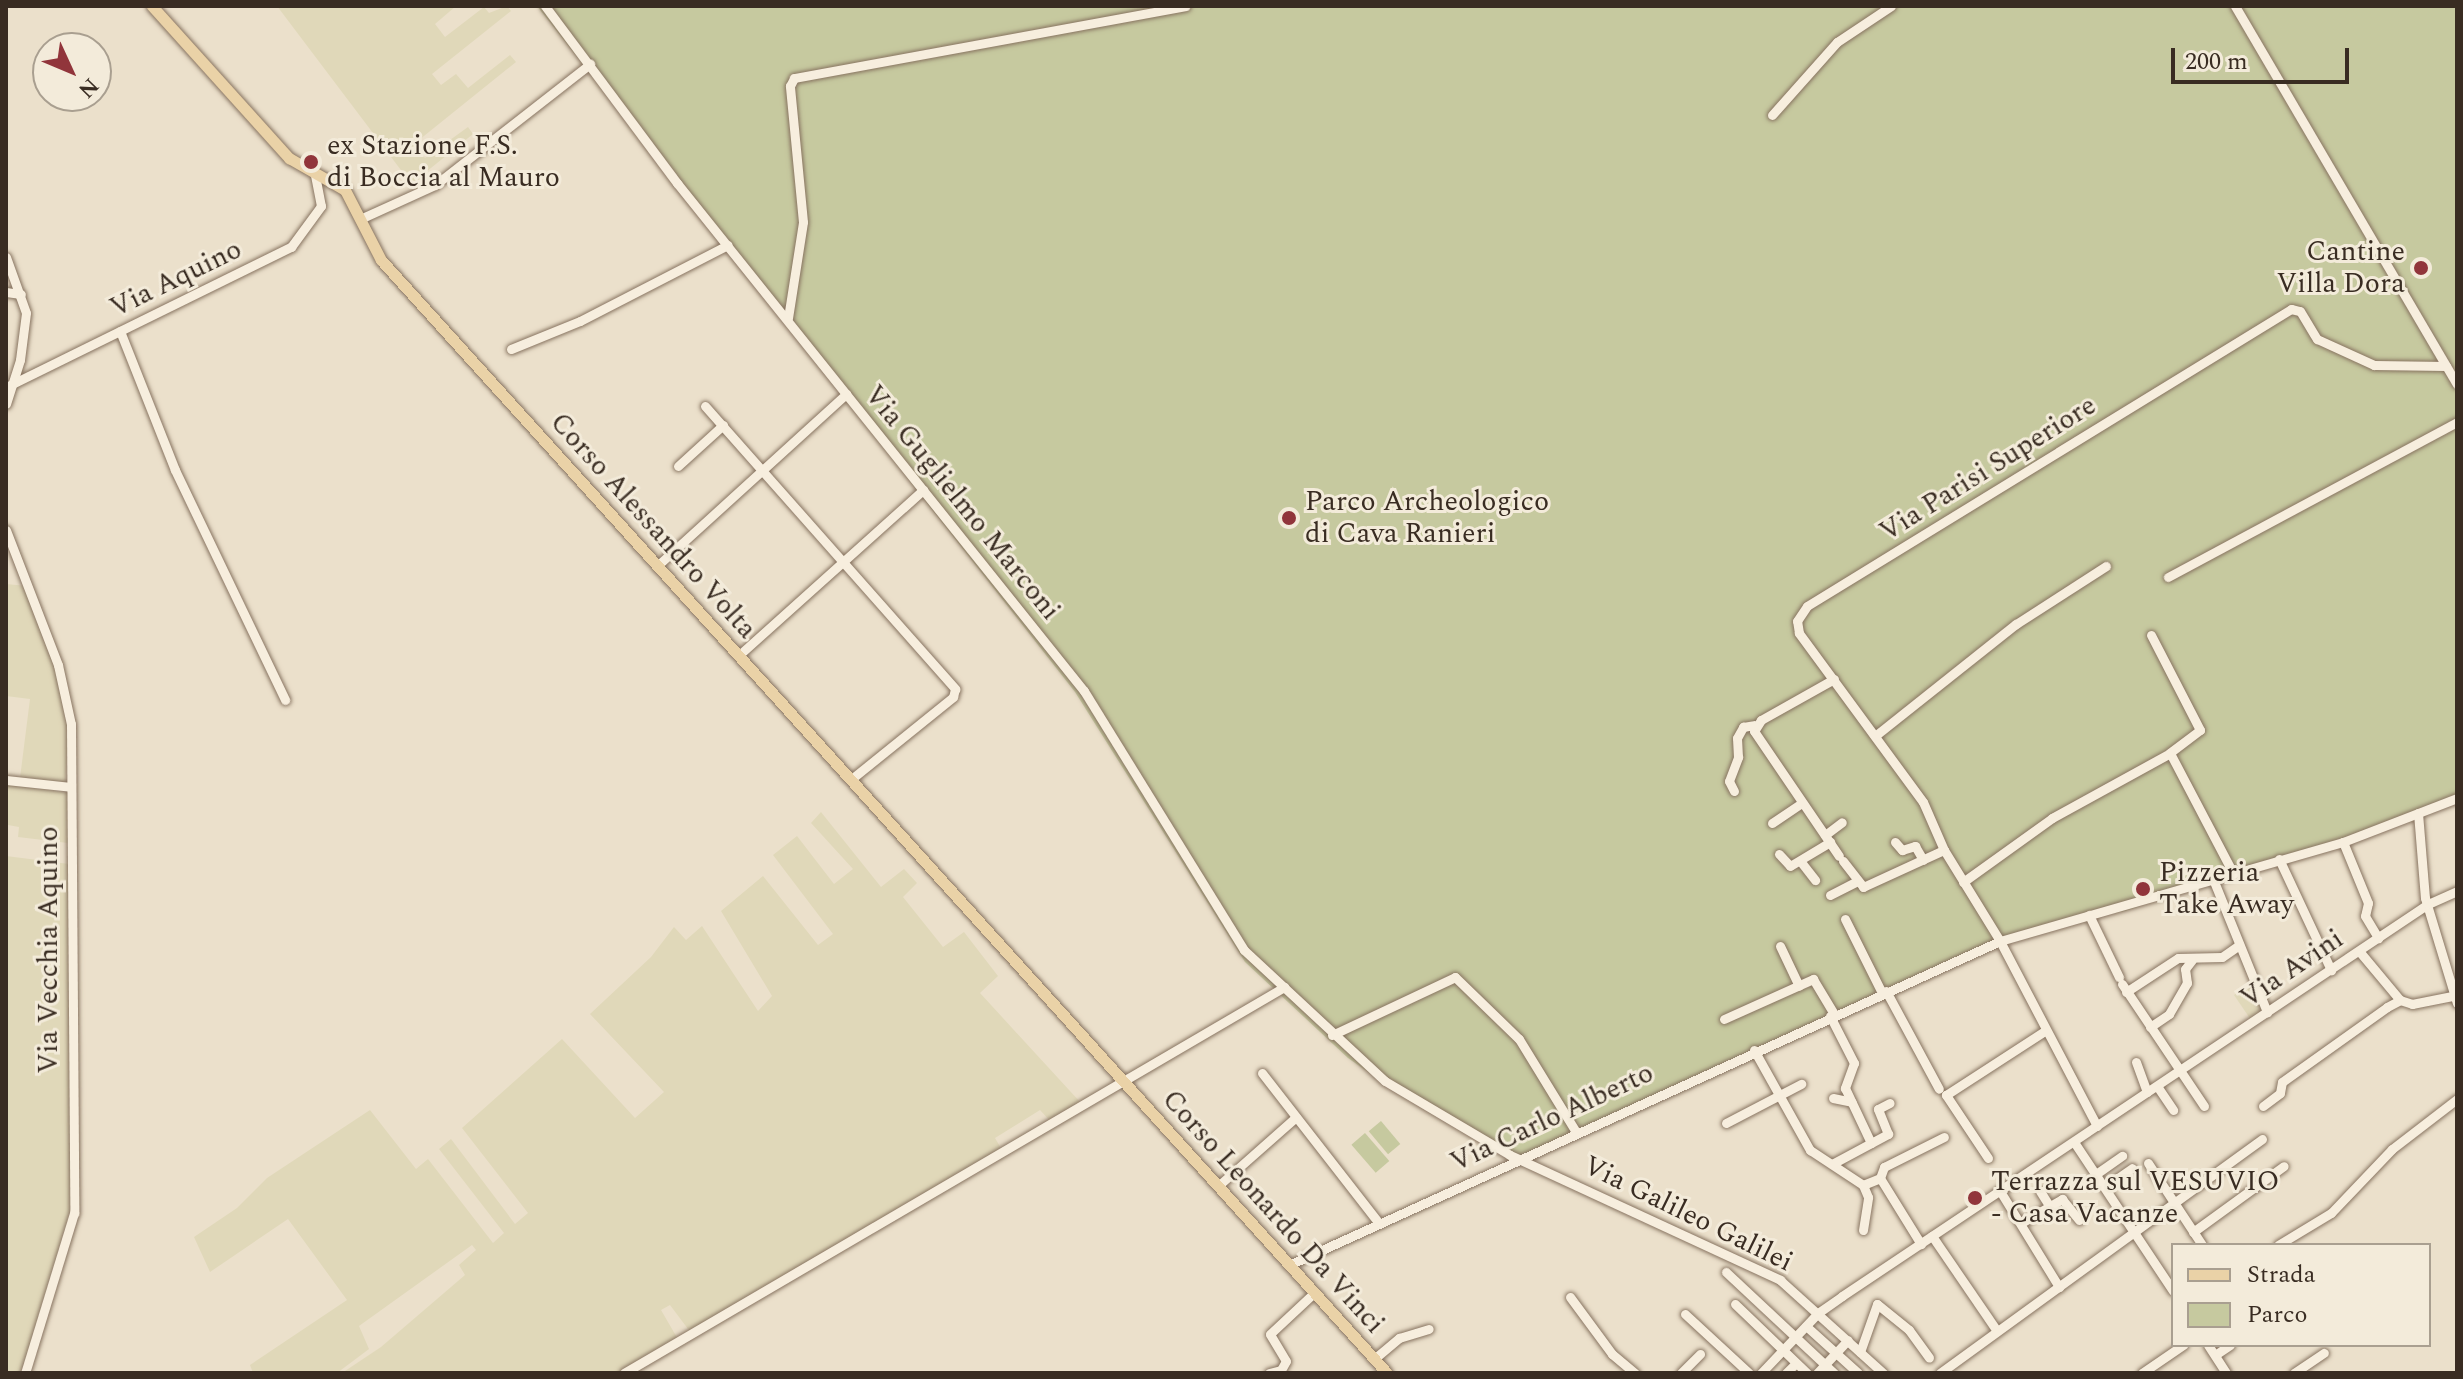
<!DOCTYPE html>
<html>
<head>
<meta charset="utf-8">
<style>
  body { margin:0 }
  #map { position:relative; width:2463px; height:1379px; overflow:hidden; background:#ebe0cb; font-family:Spectral,serif }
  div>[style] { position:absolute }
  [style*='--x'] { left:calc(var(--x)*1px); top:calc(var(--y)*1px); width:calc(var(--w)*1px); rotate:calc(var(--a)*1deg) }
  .farmland>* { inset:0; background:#e0d8b9 }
  .green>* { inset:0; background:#c6c99f; transform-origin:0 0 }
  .roads { filter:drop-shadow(0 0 2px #877360) drop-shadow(0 0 2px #877360) }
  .minor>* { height:9px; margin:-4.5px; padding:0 4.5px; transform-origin:4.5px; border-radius:4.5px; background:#f7eede }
  .major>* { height:11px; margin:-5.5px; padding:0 5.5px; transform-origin:5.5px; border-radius:5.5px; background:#ead2a7 }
  .dots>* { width:22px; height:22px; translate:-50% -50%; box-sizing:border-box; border:4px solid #f3ebda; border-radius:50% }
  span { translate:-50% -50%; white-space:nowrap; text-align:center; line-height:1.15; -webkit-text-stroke:6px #f3ebda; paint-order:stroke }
  .poi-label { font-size:28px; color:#392c22 }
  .left { translate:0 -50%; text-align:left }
  .right { translate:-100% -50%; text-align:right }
  .street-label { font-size:28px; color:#392c22 }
  .frame { position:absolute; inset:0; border:8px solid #392c22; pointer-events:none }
  .legend { position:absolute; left:2171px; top:1243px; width:260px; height:104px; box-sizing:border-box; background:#f3ebda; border:2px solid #a99f90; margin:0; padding:10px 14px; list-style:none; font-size:24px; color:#392c22 }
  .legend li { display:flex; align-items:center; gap:16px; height:40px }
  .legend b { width:40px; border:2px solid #a99f90 }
  .north { position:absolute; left:32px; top:32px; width:80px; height:80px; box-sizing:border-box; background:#f3ebda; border:2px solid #a99f90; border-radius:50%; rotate:134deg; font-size:22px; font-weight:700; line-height:32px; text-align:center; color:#392c22 }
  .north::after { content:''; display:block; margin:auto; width:28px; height:36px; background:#91353b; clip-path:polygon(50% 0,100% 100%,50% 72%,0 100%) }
  .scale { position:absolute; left:2171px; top:48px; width:178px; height:36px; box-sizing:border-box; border:4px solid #392c22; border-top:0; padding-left:10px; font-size:24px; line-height:28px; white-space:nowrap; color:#392c22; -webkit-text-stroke:6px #f3ebda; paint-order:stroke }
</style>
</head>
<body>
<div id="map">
  <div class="farmland">
    <i style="clip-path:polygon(277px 6px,456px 6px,435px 24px,445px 37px,484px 7px,489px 13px,507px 6px,511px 11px,432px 74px,441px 85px,456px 74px,468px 88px,510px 55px,516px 62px,414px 144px,425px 158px,468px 127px,473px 134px,426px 172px,431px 184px,416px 190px)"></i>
    <i style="clip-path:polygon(6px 584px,26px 586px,55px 665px,69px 736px,65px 783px,20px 778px,30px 699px,6px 696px)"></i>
    <i style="clip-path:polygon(6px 784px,68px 793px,68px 843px,18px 837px,19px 827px,8px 825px,6px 835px)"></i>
    <i style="clip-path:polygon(821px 812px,881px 887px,904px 869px,917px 883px,903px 897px,943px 947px,964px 932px,998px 976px,980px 993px,1081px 1103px,1051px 1122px,1040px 1110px,995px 1138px,1002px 1150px,691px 1333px,670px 1305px,661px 1310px,679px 1341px,620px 1373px,342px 1373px,381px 1347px,465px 1275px,459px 1265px,476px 1250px,472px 1245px,359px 1326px,369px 1349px,337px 1373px,253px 1373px,250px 1365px,347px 1300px,288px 1219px,210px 1272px,194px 1237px,237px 1208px,267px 1178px,370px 1110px,416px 1169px,428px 1159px,493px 1243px,504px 1233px,439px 1149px,451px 1139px,515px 1224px,528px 1213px,462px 1128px,562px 1039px,635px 1118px,664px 1092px,590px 1014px,651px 957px,674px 927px,686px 940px,702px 926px,758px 1011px,772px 996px,721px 911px,763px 876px,818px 945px,833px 934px,773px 855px,797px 836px,834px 884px,853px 869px,811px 823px)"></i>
    <i style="clip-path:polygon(6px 856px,69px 864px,71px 1207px,21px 1373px,6px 1373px)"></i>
    <i style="clip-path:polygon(2252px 982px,2263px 1010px,2251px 1020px,2234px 995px)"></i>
  </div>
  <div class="green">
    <i style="clip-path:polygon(537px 6px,2457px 6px,2457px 801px,2125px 911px,2044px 926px,1520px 1159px,1385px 1084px,1348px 1058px,1245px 962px,1075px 692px)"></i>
    <i style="left:1381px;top:1121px;width:30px;height:16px;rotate:50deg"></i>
    <i style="left:1365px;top:1133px;width:37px;height:18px;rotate:49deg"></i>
  </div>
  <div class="roads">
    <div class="minor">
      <i style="--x:545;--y:6;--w:221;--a:53.3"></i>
      <i style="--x:677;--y:183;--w:651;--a:51.3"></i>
      <i style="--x:1084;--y:691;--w:304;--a:58.3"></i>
      <i style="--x:1244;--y:950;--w:192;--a:42.9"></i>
      <i style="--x:1385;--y:1081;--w:145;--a:30.6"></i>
      <i style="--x:1510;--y:1155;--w:298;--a:24.8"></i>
      <i style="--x:1780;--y:1280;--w:139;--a:42.1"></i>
      <i style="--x:2235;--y:6;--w:438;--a:59.6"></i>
      <i style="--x:1772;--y:115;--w:98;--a:-48.3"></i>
      <i style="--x:1837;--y:42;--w:65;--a:-33.7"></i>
      <i style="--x:360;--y:219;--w:82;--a:-24.4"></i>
      <i style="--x:435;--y:185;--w:197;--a:-38"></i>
      <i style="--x:6;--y:257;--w:59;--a:70.3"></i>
      <i style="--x:26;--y:313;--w:47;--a:97.3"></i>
      <i style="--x:20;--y:360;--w:46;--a:107.7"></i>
      <i style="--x:6;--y:292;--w:15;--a:8"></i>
      <i style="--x:788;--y:318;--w:97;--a:-81.1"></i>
      <i style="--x:803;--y:222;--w:137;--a:-95.5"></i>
      <i style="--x:790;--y:86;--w:9;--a:-63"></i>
      <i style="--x:794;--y:78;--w:398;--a:-10.4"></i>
      <i style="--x:120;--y:331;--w:149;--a:68.4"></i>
      <i style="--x:175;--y:470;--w:255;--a:64.4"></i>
      <i style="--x:511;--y:349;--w:74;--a:-22.1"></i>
      <i style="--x:580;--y:321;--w:166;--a:-27.2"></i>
      <i style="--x:6;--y:387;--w:318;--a:-26.2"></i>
      <i style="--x:291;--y:247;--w:51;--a:-53.8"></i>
      <i style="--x:321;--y:206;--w:32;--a:-101"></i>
      <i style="--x:705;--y:406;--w:378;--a:48.5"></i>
      <i style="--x:955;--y:689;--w:8;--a:104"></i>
      <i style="--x:953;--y:697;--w:132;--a:141.1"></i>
      <i style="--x:678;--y:466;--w:61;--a:-42.3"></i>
      <i style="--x:6;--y:530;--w:145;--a:68.9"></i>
      <i style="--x:58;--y:665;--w:60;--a:77.6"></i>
      <i style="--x:71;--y:724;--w:489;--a:89.6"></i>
      <i style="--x:74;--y:1213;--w:167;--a:107"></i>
      <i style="--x:657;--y:566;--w:256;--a:-42.3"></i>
      <i style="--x:2168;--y:577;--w:328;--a:-28.2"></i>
      <i style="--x:2151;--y:635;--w:107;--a:62.7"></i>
      <i style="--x:2200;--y:730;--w:38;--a:143"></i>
      <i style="--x:738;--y:656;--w:249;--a:-41.9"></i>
      <i style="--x:1834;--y:679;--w:84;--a:150.7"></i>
      <i style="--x:1761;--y:720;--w:13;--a:122"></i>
      <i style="--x:1754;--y:731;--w:151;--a:55.8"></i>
      <i style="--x:1875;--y:736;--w:180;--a:-38.5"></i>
      <i style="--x:2016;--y:624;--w:107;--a:-32.8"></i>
      <i style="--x:6;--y:780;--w:65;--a:6.1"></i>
      <i style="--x:1734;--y:791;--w:11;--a:-117"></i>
      <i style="--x:1729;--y:781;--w:26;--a:-69"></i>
      <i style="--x:1738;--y:757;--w:19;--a:-93"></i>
      <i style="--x:1737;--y:738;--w:13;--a:-61"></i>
      <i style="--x:1743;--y:727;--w:11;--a:-10"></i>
      <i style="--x:2418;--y:813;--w:85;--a:85.3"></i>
      <i style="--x:2425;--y:898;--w:110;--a:73.1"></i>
      <i style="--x:1772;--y:823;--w:36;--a:-34"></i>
      <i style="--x:1825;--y:835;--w:21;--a:-37"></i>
      <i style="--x:1895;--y:842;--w:11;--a:49"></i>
      <i style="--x:1902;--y:850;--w:14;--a:-17"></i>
      <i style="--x:1915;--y:846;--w:16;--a:60"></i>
      <i style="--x:2343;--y:842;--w:66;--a:67.7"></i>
      <i style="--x:2368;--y:903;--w:13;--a:103"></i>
      <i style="--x:2365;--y:916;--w:26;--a:59"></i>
      <i style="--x:1779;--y:854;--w:16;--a:47"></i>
      <i style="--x:1790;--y:866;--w:47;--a:-31"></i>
      <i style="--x:2279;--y:859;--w:123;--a:64.9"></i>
      <i style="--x:1843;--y:861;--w:33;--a:52"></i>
      <i style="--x:1863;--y:887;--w:89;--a:-24.6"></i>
      <i style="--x:1801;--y:862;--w:23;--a:52"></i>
      <i style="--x:2213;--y:879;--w:144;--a:67.9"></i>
      <i style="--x:1963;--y:882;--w:110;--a:-35.7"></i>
      <i style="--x:2052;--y:818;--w:135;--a:-28.8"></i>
      <i style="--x:2170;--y:753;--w:136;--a:62.3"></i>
      <i style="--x:1830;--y:895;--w:30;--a:-27"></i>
      <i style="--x:2089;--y:915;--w:69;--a:64.2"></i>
      <i style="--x:1845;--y:919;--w:83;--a:63.4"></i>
      <i style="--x:1780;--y:946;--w:44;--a:64.6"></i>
      <i style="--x:2359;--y:951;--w:64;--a:50.1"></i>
      <i style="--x:2122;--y:984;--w:147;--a:56.1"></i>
      <i style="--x:1886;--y:991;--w:111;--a:61.6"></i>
      <i style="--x:2126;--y:992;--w:62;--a:-33.2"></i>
      <i style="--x:2178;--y:958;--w:44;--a:-1.3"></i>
      <i style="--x:2222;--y:957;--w:21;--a:-35"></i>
      <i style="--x:1830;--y:1016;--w:53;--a:62.9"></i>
      <i style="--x:1854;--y:1063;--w:27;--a:110"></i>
      <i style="--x:1845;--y:1088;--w:61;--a:64.7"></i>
      <i style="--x:1724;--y:1019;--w:98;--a:-24.2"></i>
      <i style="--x:1813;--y:979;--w:41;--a:59"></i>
      <i style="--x:2150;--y:1027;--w:23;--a:-34"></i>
      <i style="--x:2169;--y:1014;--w:36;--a:-60"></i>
      <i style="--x:2187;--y:983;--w:14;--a:-98"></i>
      <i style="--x:2185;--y:969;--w:11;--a:-52"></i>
      <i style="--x:1332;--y:1035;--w:136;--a:-25.2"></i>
      <i style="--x:1455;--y:977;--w:89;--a:44.1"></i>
      <i style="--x:1519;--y:1039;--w:109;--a:58.5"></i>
      <i style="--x:1754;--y:1050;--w:115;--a:60.8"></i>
      <i style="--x:1810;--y:1150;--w:64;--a:33.4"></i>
      <i style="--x:1863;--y:1185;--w:18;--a:-22"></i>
      <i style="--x:1880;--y:1178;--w:78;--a:58.2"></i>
      <i style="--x:2136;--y:1062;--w:32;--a:70"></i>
      <i style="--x:1262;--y:1073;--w:189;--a:52.1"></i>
      <i style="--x:2157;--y:1086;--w:29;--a:56"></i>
      <i style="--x:1833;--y:1098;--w:19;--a:12"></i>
      <i style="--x:2263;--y:1106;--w:21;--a:-37"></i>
      <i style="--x:2280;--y:1093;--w:11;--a:-80"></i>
      <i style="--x:2282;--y:1082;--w:129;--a:-35.5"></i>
      <i style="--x:2387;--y:1007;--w:15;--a:-28"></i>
      <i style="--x:2400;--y:1000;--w:13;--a:18"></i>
      <i style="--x:2412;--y:1004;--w:41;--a:-11.3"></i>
      <i style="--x:1726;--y:1123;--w:85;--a:-27.5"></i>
      <i style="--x:2097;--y:1126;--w:209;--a:-117.7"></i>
      <i style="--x:2000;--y:941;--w:107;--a:-121.6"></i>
      <i style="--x:1944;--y:850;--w:52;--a:-113.6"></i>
      <i style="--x:1923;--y:802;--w:210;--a:-126.3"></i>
      <i style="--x:1799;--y:633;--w:12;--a:-99"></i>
      <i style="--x:1797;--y:621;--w:18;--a:-56"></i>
      <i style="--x:1807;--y:606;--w:568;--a:-31.53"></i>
      <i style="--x:2291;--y:309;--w:9;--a:13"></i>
      <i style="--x:2300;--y:311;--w:33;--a:59"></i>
      <i style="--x:2317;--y:339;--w:63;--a:24.5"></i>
      <i style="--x:2374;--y:365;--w:72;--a:0.8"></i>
      <i style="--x:2074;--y:1142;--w:179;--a:56.4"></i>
      <i style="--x:1988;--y:1158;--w:76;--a:-123.7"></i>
      <i style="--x:1946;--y:1095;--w:119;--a:-33"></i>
      <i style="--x:2148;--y:1163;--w:98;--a:56.6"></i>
      <i style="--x:1832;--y:1164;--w:64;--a:-28.2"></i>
      <i style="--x:1888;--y:1134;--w:27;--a:-112"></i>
      <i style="--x:1878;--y:1109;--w:13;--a:-27"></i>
      <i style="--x:2096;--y:1174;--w:32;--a:-35"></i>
      <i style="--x:1880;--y:1178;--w:12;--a:-70"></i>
      <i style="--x:1884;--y:1167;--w:67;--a:-26.6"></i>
      <i style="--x:1218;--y:1186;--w:104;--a:-41.5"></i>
      <i style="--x:2105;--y:1187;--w:33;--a:-35"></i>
      <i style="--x:2000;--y:1191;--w:113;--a:58.4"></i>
      <i style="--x:2040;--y:1191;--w:19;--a:58"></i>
      <i style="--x:2021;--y:1223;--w:48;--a:-30.3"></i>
      <i style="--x:2062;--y:1199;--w:27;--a:51"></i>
      <i style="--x:1863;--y:1230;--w:33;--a:-81"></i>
      <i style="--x:1868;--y:1197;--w:13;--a:-113"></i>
      <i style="--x:2193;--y:1232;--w:112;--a:-36"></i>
      <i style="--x:1932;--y:1236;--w:115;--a:55.6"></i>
      <i style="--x:2278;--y:1245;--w:62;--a:-31.1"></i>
      <i style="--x:2331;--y:1213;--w:88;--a:-46.4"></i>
      <i style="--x:2392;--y:1149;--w:82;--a:-37.6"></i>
      <i style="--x:1289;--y:1265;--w:781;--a:-24.5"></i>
      <i style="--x:2000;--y:941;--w:357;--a:-16.1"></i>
      <i style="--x:2343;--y:842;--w:122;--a:-21.1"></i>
      <i style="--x:1726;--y:1272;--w:148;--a:43.1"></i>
      <i style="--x:1570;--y:1297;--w:71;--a:53.6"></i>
      <i style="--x:1612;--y:1354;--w:30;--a:40"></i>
      <i style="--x:1735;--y:1304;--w:100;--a:43.8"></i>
      <i style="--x:1685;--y:1314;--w:87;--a:42.7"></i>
      <i style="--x:1806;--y:1326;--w:70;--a:42.1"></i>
      <i style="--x:2208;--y:1345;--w:33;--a:57"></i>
      <i style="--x:1860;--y:1352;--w:51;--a:-70.5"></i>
      <i style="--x:1877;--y:1304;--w:41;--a:39.1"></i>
      <i style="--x:1909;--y:1330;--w:34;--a:54"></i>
      <i style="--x:2215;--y:1355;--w:18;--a:-34"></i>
      <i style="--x:1374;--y:1359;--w:33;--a:-40"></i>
      <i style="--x:1399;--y:1338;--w:31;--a:-17"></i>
      <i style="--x:624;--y:1373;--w:765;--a:-30.32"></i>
      <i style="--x:1269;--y:1373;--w:12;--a:-14"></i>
      <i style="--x:1281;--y:1370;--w:10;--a:-61"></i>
      <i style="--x:1286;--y:1361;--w:31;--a:-121"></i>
      <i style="--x:1270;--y:1334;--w:60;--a:-43"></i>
      <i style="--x:1681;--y:1373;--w:27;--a:-45"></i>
      <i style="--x:1761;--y:1373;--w:83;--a:-46.5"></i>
      <i style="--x:1818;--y:1313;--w:29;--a:-35"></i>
      <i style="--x:1842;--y:1296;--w:705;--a:-33.78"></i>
      <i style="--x:2428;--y:904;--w:32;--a:-24"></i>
      <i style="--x:1786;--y:1373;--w:14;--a:-45"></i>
      <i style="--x:1817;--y:1373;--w:45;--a:-46.8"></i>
      <i style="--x:1940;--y:1373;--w:398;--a:-36"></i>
      <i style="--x:2142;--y:1373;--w:50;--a:-34.3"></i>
      <i style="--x:2294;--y:1373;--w:36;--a:-34"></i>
    </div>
    <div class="major">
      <i style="--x:152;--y:6;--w:205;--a:48"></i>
      <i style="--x:289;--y:158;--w:64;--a:29.7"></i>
      <i style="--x:345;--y:190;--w:79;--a:62.8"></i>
      <i style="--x:381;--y:260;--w:1500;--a:47.89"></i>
    </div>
  </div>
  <div class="dots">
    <i style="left:311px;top:162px;background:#91353b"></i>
    <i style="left:2421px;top:268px;background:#91353b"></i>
    <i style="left:1289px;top:518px;background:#91353b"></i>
    <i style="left:2143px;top:889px;background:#91353b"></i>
    <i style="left:1975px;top:1198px;background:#91353b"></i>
  </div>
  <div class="poi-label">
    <span class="left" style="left:327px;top:162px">ex Stazione F.S.<br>di Boccia al Mauro</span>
    <span class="right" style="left:2405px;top:268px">Cantine<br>Villa Dora</span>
    <span class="left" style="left:1305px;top:518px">Parco Archeologico<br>di Cava Ranieri</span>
    <span class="left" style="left:2159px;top:889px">Pizzeria<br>Take Away</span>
    <span class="left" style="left:1991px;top:1198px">Terrazza sul VESUVIO<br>- Casa Vacanze</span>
  </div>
  <div class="street-label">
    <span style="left:176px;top:279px;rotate:-26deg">Via Aquino</span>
    <span style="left:1988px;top:469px;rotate:-32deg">Via Parisi Superiore</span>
    <span style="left:962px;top:503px;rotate:51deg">Via Guglielmo Marconi</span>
    <span style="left:653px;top:526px;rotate:48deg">Corso Alessandro Volta</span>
    <span style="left:49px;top:950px;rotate:-90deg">Via Vecchia Aquino</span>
    <span style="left:2292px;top:969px;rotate:-34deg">Via Avini</span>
    <span style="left:1552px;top:1118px;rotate:-25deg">Via Carlo Alberto</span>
    <span style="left:1273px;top:1212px;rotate:48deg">Corso Leonardo Da Vinci</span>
    <span style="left:1688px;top:1214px;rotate:26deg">Via Galileo Galilei</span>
  </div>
  <div class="frame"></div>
  <ul class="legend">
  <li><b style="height:10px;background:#ead2a7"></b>Strada</li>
  <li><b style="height:22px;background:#c6c99f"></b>Parco</li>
  </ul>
  <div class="north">N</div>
  <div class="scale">200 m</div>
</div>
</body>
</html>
